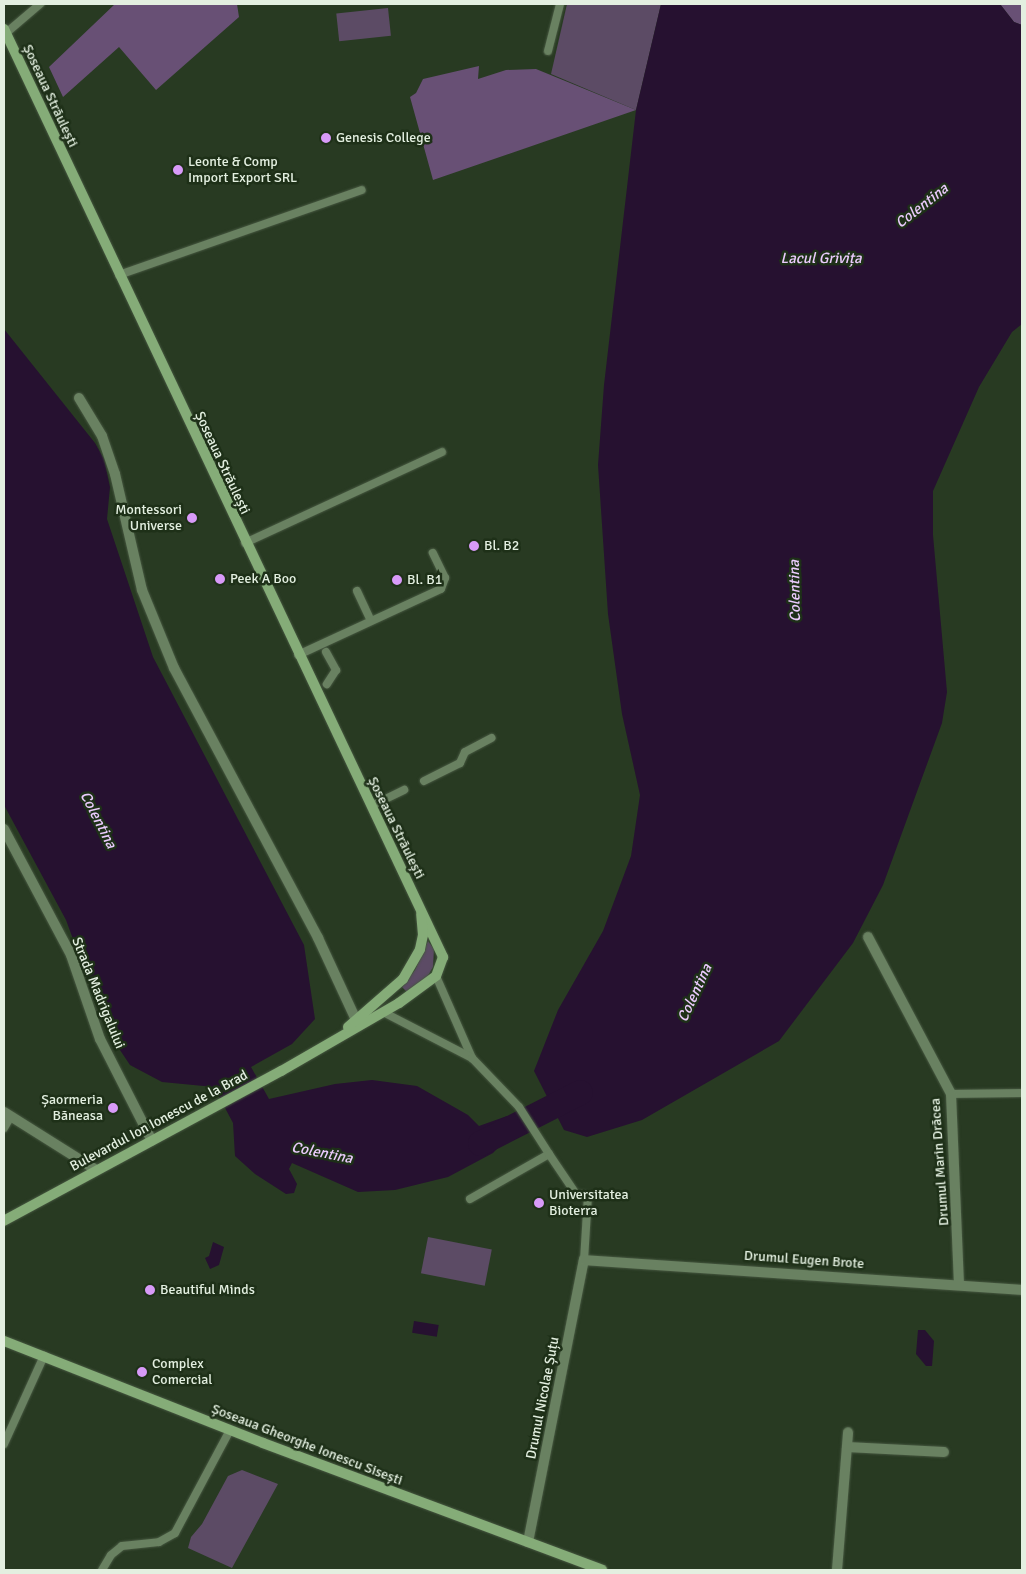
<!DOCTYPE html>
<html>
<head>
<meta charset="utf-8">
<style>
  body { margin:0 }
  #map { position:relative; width:1026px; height:1574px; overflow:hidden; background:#283a22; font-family:Signika,sans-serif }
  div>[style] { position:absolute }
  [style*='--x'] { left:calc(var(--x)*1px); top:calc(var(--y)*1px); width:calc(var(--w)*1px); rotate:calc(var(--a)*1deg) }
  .green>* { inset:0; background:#5c4b65; transform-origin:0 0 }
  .forest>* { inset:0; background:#685075 }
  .water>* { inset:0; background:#261130; transform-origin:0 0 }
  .river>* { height:25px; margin:-12.5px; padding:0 12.5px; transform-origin:12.5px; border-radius:12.5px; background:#261130 }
  .roads { filter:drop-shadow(0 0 1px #465740) drop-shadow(0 0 1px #465740) }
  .lane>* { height:8px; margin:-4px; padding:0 4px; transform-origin:4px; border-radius:4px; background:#698161 }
  .street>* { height:10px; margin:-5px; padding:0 5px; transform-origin:5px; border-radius:5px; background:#698161 }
  .secondary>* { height:10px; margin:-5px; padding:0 5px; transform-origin:5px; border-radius:5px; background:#85ac78 }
  .dots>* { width:14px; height:14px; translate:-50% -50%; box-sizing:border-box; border:2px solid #1e3018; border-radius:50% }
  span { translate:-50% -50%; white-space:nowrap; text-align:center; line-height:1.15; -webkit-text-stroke:5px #1e3018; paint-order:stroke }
  .street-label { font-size:14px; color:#e3efe0 }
  .poi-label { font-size:14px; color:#e3efe0 }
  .left { translate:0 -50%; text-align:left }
  .right { translate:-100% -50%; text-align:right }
  .water-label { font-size:15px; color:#ebcbfd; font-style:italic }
  .frame { position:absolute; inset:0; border:5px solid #e3efe0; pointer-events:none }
</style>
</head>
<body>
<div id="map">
  <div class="green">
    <i style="clip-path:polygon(567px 4px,661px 4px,636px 110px,551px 74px)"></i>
    <i style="left:388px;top:8px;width:28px;height:52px;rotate:84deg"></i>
    <i style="clip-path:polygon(428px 941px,434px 949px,433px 967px,426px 979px,407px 992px,402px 987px,415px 970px)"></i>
    <i style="left:428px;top:1237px;width:65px;height:37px;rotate:11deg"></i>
    <i style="clip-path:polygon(242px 1470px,278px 1484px,232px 1568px,188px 1548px,191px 1537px,202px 1524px,228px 1476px)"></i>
  </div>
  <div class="forest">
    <i style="clip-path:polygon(115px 4px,237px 4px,239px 17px,156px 90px,119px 47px,63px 97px,49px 67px)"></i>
    <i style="clip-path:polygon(1000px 4px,1022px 4px,1022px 25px,1014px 22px)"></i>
    <i style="clip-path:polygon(479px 66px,478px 79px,506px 70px,536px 69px,636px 110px,433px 180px,410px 97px,416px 93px,423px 79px)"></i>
  </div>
  <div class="water">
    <i style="clip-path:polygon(661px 4px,1000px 4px,1014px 22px,1022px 25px,1022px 324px,1012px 332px,979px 387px,933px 491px,933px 535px,947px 692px,942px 723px,883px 885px,853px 943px,779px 1041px,642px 1120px,587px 1137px,564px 1130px,534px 1071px,558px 1010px,603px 931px,631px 856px,640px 795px,622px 714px,608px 614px,598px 465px,604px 385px,636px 110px)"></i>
    <i style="clip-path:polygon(4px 329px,95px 443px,104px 459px,110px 487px,107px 519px,153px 657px,304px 945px,315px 1019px,292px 1044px,251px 1067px,269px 1099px,335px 1084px,372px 1080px,417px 1086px,468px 1115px,479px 1126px,507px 1116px,513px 1132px,493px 1153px,448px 1177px,395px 1190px,358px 1192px,292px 1163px,289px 1169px,297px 1184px,294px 1193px,286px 1194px,255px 1174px,235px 1156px,233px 1123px,214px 1087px,162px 1082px,130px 1065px,106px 1029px,66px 920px,4px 805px)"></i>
    <i style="clip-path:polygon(213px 1242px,224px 1247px,219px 1265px,210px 1269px,205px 1258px,209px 1256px)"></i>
    <i style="left:414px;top:1321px;width:25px;height:12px;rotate:9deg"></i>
    <i style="clip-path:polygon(918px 1330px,925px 1330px,934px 1341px,932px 1366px,926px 1366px,916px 1354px)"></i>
  </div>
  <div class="river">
    <i style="--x:480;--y:1143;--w:112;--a:-27"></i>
  </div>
  <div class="roads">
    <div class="lane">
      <i style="--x:6;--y:33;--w:45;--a:-40.5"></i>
      <i style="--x:548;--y:51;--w:49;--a:-75.7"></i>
      <i style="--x:119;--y:275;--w:257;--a:-19.3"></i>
      <i style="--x:245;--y:543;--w:217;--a:-24.8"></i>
      <i style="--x:357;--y:591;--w:33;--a:65"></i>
      <i style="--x:326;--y:652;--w:21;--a:61"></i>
      <i style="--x:336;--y:670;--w:17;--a:123"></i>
      <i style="--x:298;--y:655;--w:157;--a:-24.8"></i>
      <i style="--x:441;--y:589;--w:12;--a:-70"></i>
      <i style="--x:445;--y:578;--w:28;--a:-116"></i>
      <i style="--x:424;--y:781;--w:40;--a:-26.6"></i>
      <i style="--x:460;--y:763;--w:12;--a:-66"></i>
      <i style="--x:465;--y:752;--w:30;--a:-28"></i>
      <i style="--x:371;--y:806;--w:37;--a:-26"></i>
      <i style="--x:436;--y:976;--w:90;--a:66.3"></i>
      <i style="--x:383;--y:1012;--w:100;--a:27.3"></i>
      <i style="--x:472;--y:1058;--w:68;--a:46.2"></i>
      <i style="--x:519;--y:1107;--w:56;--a:57.4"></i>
      <i style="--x:951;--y:1094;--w:71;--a:-0.8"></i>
      <i style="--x:4;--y:1128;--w:14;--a:-60"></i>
      <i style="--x:470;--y:1199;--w:91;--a:-29.7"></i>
      <i style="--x:549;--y:1154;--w:48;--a:56"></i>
      <i style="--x:576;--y:1194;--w:12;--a:5"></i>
      <i style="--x:588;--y:1195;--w:65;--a:93.5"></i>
      <i style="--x:4;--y:1444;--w:97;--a:-65.6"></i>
      <i style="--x:102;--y:1570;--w:17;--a:-59"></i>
      <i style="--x:111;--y:1555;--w:14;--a:-39"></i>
      <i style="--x:122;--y:1546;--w:37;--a:-6"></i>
      <i style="--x:159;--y:1542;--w:18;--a:-29"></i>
      <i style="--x:175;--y:1533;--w:117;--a:-61.9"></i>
    </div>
    <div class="street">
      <i style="--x:79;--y:398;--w:44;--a:58.8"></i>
      <i style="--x:102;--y:436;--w:40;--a:71.1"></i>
      <i style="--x:115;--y:474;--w:119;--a:76.9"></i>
      <i style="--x:142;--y:590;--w:84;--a:67.7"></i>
      <i style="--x:174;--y:668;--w:306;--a:61.9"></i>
      <i style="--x:318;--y:938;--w:90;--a:65.1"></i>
      <i style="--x:4;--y:829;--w:143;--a:62"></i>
      <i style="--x:71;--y:955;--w:89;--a:71"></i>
      <i style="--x:100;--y:1039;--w:114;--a:63"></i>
      <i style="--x:868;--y:937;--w:178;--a:62.1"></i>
      <i style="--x:951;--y:1094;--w:190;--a:87.6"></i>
      <i style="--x:4;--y:1112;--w:109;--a:32.2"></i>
      <i style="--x:847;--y:1447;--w:97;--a:3"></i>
      <i style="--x:528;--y:1542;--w:288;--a:-78.8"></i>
      <i style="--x:584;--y:1260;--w:439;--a:3.9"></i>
      <i style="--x:837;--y:1570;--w:138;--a:-85.4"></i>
    </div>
    <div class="secondary">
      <i style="--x:4;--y:29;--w:1027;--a:64.68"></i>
      <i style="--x:443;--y:957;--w:20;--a:110"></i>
      <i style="--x:436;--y:976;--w:46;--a:143.9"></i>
      <i style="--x:399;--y:1003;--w:136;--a:150"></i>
      <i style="--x:281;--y:1071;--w:315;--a:151.6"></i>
      <i style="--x:348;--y:1027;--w:73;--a:-41.1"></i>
      <i style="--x:403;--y:979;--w:34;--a:-60"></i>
      <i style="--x:420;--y:949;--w:14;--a:-78"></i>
      <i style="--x:423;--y:935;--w:21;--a:-95"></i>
      <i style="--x:4;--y:1341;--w:278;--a:21.5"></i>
      <i style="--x:263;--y:1443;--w:362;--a:20.5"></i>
    </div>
  </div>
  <div class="dots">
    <i style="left:326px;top:138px;background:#d89af8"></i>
    <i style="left:178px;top:170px;background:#d89af8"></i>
    <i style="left:192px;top:518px;background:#d89af8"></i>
    <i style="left:474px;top:546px;background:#d89af8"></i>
    <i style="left:220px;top:579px;background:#d89af8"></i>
    <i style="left:397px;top:580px;background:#d89af8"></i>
    <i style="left:113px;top:1108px;background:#d89af8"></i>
    <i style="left:539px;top:1203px;background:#d89af8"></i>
    <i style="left:150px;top:1290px;background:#d89af8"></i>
    <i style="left:142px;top:1372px;background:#d89af8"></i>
  </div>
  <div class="street-label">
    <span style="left:50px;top:96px;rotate:65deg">Șoseaua Străulești</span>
    <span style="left:222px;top:463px;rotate:65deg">Șoseaua Străulești</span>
    <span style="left:396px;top:828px;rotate:64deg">Șoseaua Străulești</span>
    <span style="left:98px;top:993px;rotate:68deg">Strada Madrigalului</span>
    <span style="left:159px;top:1121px;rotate:-28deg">Bulevardul Ion Ionescu de la Brad</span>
    <span style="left:940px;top:1162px;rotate:-94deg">Drumul Marin Drăcea</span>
    <span style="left:804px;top:1260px;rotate:4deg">Drumul Eugen Brote</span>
    <span style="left:543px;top:1398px;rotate:-79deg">Drumul Nicolae Șuțu</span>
    <span style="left:307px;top:1445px;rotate:21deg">Șoseaua Gheorghe Ionescu Sisești</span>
  </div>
  <div class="poi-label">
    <span class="left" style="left:336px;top:138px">Genesis College</span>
    <span class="left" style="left:188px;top:170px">Leonte &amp; Comp<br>Import Export SRL</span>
    <span class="right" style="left:182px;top:518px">Montessori<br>Universe</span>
    <span class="left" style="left:484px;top:546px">Bl. B2</span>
    <span class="left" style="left:230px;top:579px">Peek A Boo</span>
    <span class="left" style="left:407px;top:580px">Bl. B1</span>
    <span class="right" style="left:103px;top:1108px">Șaormeria<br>Băneasa</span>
    <span class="left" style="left:549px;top:1203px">Universitatea<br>Bioterra</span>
    <span class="left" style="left:160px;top:1290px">Beautiful Minds</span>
    <span class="left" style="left:152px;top:1372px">Complex<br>Comercial</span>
  </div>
  <div class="water-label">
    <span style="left:922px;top:206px;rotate:-38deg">Colentina</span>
    <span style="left:821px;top:259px">Lacul Grivița</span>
    <span style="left:795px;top:591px;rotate:-91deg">Colentina</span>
    <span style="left:98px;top:820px;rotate:63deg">Colentina</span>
    <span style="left:695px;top:993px;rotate:-65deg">Colentina</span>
    <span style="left:322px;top:1153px;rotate:11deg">Colentina</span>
  </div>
  <div class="frame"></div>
</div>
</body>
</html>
